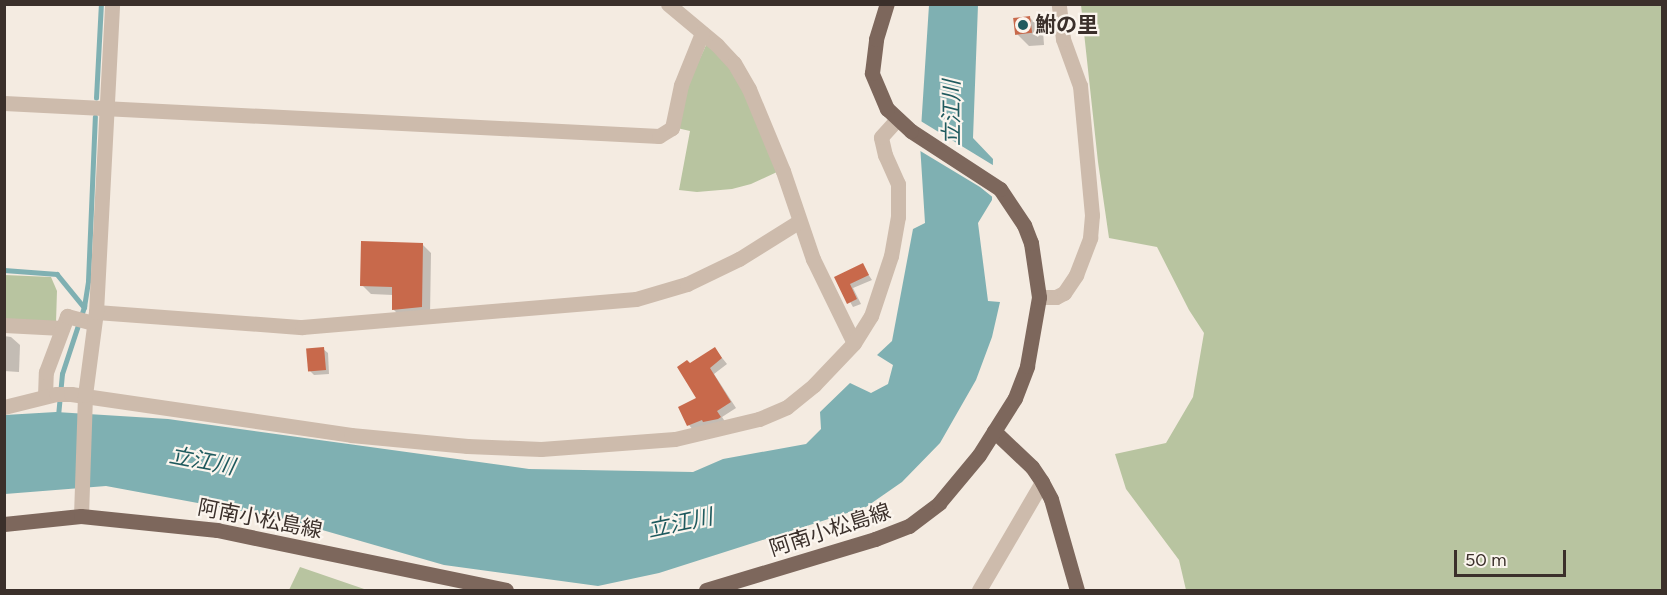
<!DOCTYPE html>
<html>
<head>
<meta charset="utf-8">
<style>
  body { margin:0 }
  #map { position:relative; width:1667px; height:595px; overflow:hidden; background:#f4ebe1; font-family:Figtree,"Noto Sans JP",sans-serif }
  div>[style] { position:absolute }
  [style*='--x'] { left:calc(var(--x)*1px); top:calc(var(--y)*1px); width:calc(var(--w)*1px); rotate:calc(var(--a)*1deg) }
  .green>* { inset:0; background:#b8c4a0 }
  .water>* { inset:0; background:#7fb0b2 }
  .pier>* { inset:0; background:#f4ebe1 }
  .shadow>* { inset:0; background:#0003 }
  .stream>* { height:4.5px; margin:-2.25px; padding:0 2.25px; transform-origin:2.25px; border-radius:2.25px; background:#7fb0b2 }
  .building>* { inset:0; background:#c8694b; transform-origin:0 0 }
  .minor>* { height:15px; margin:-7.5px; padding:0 7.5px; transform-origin:7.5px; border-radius:7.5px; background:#cdbbac }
  .major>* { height:15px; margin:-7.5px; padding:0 7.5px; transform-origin:7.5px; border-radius:7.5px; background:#7d675c }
  .dots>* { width:16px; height:16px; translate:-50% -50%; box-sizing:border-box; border:3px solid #fbf5ee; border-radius:50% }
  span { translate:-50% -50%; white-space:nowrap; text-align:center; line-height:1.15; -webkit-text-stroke:4.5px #fbf5ee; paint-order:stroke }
  .poi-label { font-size:21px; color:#3b302b; font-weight:700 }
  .left { translate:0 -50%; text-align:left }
  .street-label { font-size:21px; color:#3b302b }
  .water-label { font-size:22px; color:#1f5a5e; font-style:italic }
  .frame { position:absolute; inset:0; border:6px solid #3b302b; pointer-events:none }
  .scale { position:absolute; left:1454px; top:550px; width:112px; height:27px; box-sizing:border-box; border:3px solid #3b302b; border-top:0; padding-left:8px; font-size:18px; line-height:21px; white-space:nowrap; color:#3b302b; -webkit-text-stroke:4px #fbf5ee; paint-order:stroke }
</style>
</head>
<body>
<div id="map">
  <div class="green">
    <i style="clip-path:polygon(1081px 5px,1662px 5px,1662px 590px,1186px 590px,1179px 560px,1126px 489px,1115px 454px,1166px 443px,1193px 397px,1204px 333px,1189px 310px,1157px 247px,1109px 238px,1098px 162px)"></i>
    <i style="clip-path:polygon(707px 43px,736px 74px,777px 172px,751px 184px,732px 189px,697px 192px,679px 190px,690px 131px,677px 128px,686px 89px)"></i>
    <i style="clip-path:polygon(5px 275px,51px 277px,57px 291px,56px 322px,5px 320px)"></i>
    <i style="clip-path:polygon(300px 567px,367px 590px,289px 590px)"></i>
  </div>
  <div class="water">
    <i style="clip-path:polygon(929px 5px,978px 5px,973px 138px,993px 159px,992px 200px,978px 223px,988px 301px,1000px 302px,992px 337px,976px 380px,940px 443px,902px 482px,866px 507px,659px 573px,598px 586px,444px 565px,284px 519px,106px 486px,5px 494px,5px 415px,56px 412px,168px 419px,529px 469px,693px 472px,723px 459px,806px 444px,821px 429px,820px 412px,850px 383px,871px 393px,888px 384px,893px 365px,877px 355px,892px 341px,913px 229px,925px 223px,920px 144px)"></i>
  </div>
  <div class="pier">
    <i style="clip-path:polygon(919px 120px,996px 167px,995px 199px,980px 187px,917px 149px)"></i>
  </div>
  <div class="shadow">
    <i style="clip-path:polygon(1030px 18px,1043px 31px,1044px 45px,1029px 46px,1016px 33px)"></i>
    <i style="clip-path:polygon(422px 244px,431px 253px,430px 316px,402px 318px,393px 309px,393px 295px,371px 294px,362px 285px)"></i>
    <i style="clip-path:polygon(862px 265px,872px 280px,853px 288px,861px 304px,853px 307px,836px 277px)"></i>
    <i style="clip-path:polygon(4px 336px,11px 337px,20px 345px,19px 372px,4px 371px)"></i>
    <i style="clip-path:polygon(323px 349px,328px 353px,329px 374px,314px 375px,309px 370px)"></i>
    <i style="clip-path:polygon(715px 349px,727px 364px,714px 374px,736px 408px,722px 417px,726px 423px,694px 431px,689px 425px,698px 399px,690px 365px)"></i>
  </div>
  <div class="stream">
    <i style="--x:96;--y:98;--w:94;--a:-87"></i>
    <i style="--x:4;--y:270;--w:53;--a:4.3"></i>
    <i style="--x:57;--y:274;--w:43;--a:50.7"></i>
    <i style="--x:58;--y:416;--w:42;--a:-84.6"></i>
    <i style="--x:62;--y:374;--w:71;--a:-71.8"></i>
    <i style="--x:84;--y:307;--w:26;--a:-81"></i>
    <i style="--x:88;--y:281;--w:164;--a:-87.6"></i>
  </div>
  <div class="building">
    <i style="left:1030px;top:16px;width:17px;height:17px;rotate:83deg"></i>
    <i style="clip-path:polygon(361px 241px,423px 243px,422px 307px,392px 310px,392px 287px,360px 286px)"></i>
    <i style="clip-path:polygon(863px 263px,869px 275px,850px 284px,857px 299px,847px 304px,834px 277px)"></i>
    <i style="left:324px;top:347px;width:23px;height:18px;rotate:85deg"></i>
    <i style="clip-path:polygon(715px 347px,722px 358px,710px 368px,731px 402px,717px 411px,721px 417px,718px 419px,703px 422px,702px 420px,687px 426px,678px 407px,696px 398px,677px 367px,687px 360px,690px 363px)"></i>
  </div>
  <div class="minor">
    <i style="--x:668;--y:4;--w:64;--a:39.9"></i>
    <i style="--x:717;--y:45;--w:25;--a:47"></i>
    <i style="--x:734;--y:63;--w:30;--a:60"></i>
    <i style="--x:749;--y:89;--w:89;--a:67.5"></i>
    <i style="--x:783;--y:171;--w:93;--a:71.2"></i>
    <i style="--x:813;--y:259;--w:93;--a:64"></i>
    <i style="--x:4;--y:103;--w:656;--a:2.88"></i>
    <i style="--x:659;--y:136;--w:15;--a:-32"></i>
    <i style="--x:672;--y:128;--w:44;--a:-78.2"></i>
    <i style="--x:681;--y:85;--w:56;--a:-68"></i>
    <i style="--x:1039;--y:297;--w:17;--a:0"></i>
    <i style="--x:1056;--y:297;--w:9;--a:-27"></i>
    <i style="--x:1064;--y:293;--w:22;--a:-56"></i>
    <i style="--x:1076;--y:275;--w:40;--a:-69"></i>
    <i style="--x:1090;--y:238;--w:23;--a:-85"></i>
    <i style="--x:1092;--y:215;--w:130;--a:-95.3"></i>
    <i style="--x:1080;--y:86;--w:50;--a:-109.9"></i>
    <i style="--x:1063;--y:39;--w:35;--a:-97"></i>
    <i style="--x:96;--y:312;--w:207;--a:4.2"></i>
    <i style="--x:302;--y:327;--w:335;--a:-4.8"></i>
    <i style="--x:636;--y:299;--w:53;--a:-16.4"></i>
    <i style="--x:687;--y:284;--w:58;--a:-25.7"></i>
    <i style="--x:739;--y:259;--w:70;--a:-32.1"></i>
    <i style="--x:4;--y:325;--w:58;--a:3"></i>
    <i style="--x:45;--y:396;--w:24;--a:-88"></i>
    <i style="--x:46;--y:372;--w:60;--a:-69.4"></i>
    <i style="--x:67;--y:316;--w:28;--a:15"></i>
    <i style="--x:4;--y:407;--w:54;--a:-14"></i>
    <i style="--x:56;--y:394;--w:15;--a:0"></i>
    <i style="--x:71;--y:394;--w:283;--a:8.3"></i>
    <i style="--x:351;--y:435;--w:117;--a:5.4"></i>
    <i style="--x:467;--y:446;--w:74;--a:2.3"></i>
    <i style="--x:541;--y:449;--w:134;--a:-4.3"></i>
    <i style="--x:675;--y:439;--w:86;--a:-13.4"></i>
    <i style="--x:759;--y:419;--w:30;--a:-23"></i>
    <i style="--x:787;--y:407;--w:35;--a:-39"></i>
    <i style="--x:814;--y:385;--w:58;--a:-46.4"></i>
    <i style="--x:854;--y:343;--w:32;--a:-58"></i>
    <i style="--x:871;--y:316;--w:63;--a:-71.6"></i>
    <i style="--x:891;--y:256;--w:40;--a:-80"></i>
    <i style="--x:898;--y:217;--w:33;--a:-90"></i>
    <i style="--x:898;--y:184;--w:32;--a:-114"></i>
    <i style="--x:885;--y:155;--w:18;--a:-103"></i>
    <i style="--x:881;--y:137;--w:24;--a:-48"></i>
    <i style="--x:81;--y:516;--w:121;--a:-88.1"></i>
    <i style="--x:85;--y:395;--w:84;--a:-82.5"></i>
    <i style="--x:96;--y:312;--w:308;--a:-87"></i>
    <i style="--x:979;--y:590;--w:125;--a:-59.7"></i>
  </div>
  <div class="major">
    <i style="--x:994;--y:431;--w:52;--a:43.5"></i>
    <i style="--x:1032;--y:467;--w:18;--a:56"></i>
    <i style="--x:1042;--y:482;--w:19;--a:62"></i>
    <i style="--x:1051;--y:499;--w:95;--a:74.1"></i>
    <i style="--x:4;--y:524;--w:77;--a:-5.9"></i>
    <i style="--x:81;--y:516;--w:137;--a:5.9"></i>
    <i style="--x:217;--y:530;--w:295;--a:11.7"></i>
    <i style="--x:706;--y:590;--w:177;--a:-16.8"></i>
    <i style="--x:875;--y:539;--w:36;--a:-21"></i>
    <i style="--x:909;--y:526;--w:38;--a:-37"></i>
    <i style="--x:939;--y:503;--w:62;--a:-50.2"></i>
    <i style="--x:979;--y:455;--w:67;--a:-57.7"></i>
    <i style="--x:1015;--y:398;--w:34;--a:-69"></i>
    <i style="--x:1027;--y:366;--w:70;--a:-80.1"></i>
    <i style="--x:1039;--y:297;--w:55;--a:-98.4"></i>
    <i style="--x:1031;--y:243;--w:19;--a:-111"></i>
    <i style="--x:1024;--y:225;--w:43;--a:-123.7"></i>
    <i style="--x:1000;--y:189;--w:106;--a:-146.9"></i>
    <i style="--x:911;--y:131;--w:33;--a:-137"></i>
    <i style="--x:887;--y:109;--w:39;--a:-113"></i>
    <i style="--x:872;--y:73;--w:34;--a:-83"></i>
    <i style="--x:876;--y:39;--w:37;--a:-73"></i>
  </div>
  <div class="dots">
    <i style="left:1023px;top:25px;background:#1f5a5e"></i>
  </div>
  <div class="poi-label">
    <span class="left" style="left:1035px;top:25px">鮒の里</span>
  </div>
  <div class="street-label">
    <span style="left:260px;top:519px;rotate:11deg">阿南小松島線</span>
    <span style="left:830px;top:530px;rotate:-18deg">阿南小松島線</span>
  </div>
  <div class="water-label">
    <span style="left:952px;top:113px;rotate:-90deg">立江川</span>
    <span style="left:202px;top:461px;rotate:11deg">立江川</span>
    <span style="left:680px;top:523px;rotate:-12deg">立江川</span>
  </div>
  <div class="frame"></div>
  <div class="scale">50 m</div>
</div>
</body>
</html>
